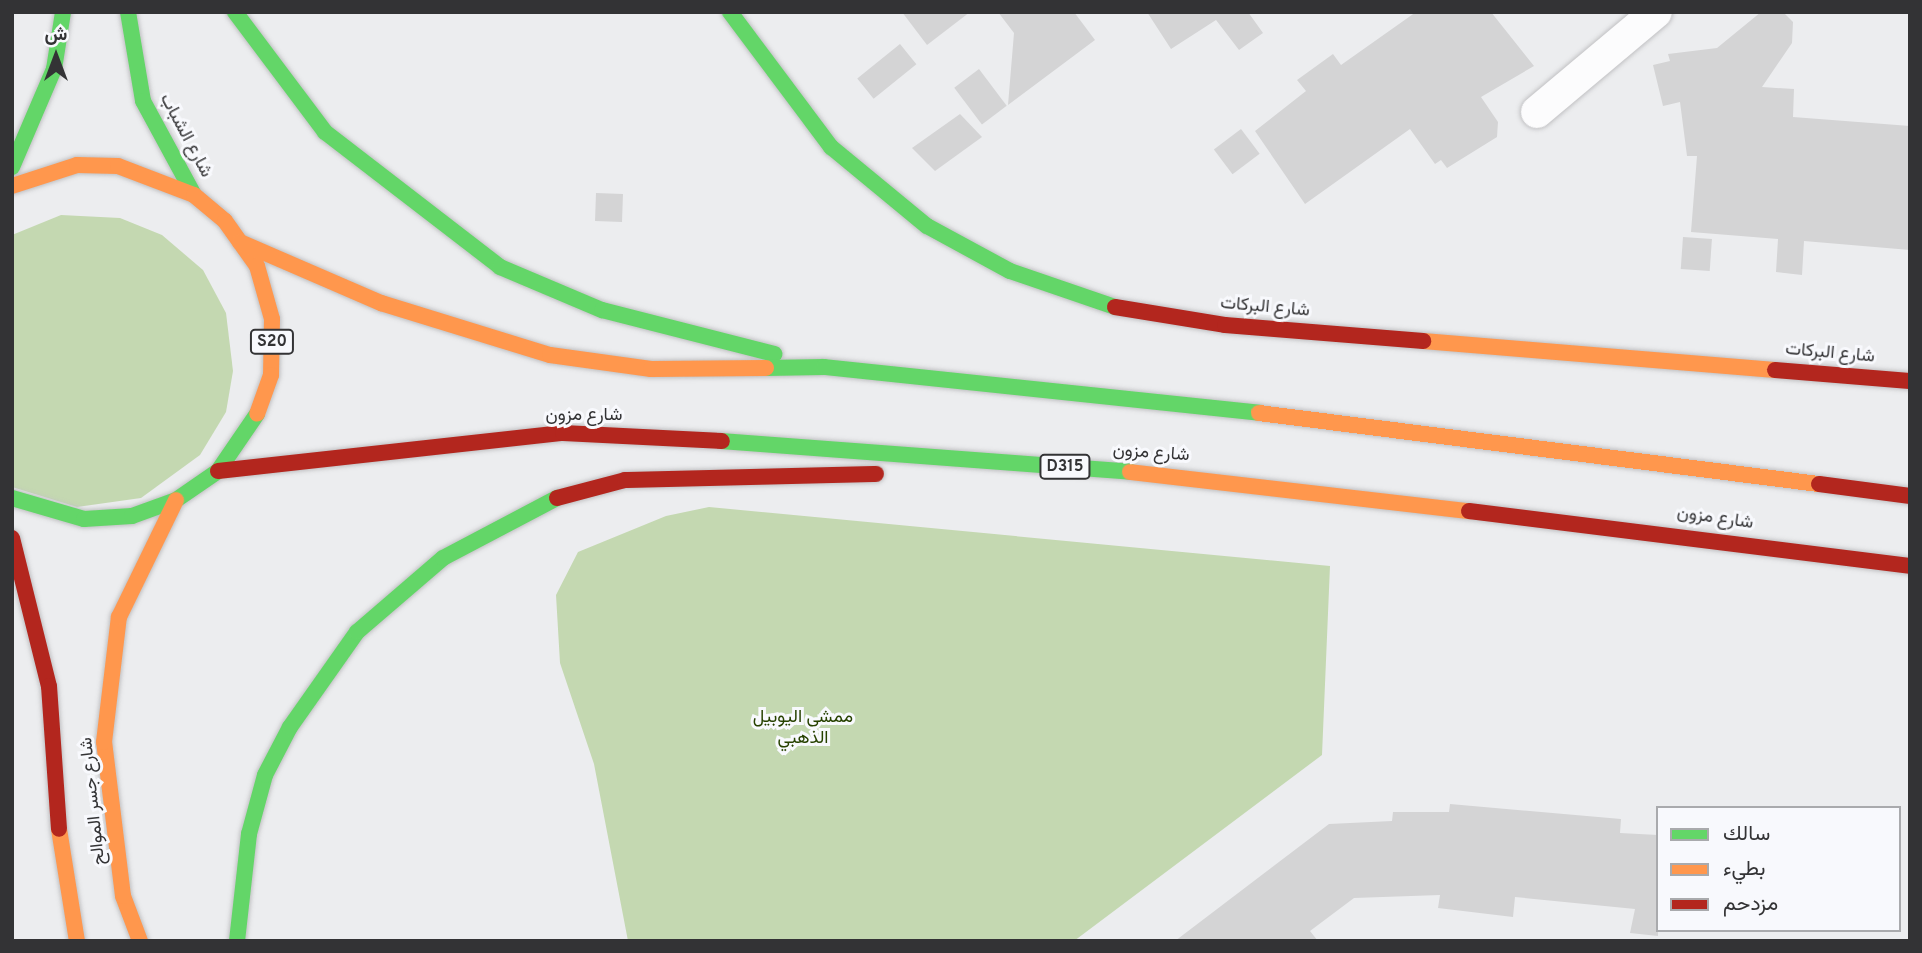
<!DOCTYPE html>
<html>
<head>
<meta charset="utf-8">
<style>
  body { margin:0 }
  #map { position:relative; width:1922px; height:953px; overflow:hidden; background:#ecedef; font-family:Overpass,Vazirmatn,sans-serif }
  div>[style] { position:absolute }
  [style*='--x'] { left:calc(var(--x)*1px); top:calc(var(--y)*1px); width:calc(var(--w)*1px); rotate:calc(var(--a)*1deg) }
  .green>* { inset:0; background:#c4d8b1 }
  .building>* { inset:0; background:#d4d4d5; transform-origin:0 0 }
  .roads { filter:drop-shadow(0 0 2px #c1c1c3) drop-shadow(0 0 2px #c1c1c3) }
  .street>* { height:32px; margin:-16px; padding:0 16px; transform-origin:16px; border-radius:16px; background:#fcfcfd }
  .fast>* { height:16px; margin:-8px; padding:0 8px; transform-origin:8px; border-radius:8px; background:#63d668 }
  .slow>* { height:16px; margin:-8px; padding:0 8px; transform-origin:8px; border-radius:8px; background:#ff974d }
  .jam>* { height:16px; margin:-8px; padding:0 8px; transform-origin:8px; border-radius:8px; background:#b3261e }
  span { translate:-50% -50%; white-space:nowrap; text-align:center; line-height:1.15; -webkit-text-stroke:6px #f8f9fd; paint-order:stroke }
  .shield-label span { padding:2px 5px; background:#f8f9fd; border:2px solid; border-radius:5px; -webkit-text-stroke-width:0 }
  .shield-label { font-size:16px; color:#333335; font-weight:700 }
  .street-label { font-size:18px; color:#333335 }
  .park-label { font-size:18px; color:#274200 }
  .frame { position:absolute; inset:0; border:14px solid #333335; pointer-events:none }
  .legend { position:absolute; left:1656px; top:806px; width:245px; height:126px; box-sizing:border-box; background:#f8f9fd; border:2px solid #a9aaad; margin:0; padding:9px 12px; list-style:none; font-size:21px; color:#333335 }
  .legend li { display:flex; align-items:center; gap:14px; height:35px }
  .legend b { width:35px; border:2px solid #a9aaad }
  .north { position:absolute; left:21px; top:21px; width:70px; height:70px; -webkit-text-stroke:5px #f8f9fd; paint-order:stroke; rotate:0deg; font-size:19px; font-weight:700; line-height:28px; text-align:center; color:#333335 }
  .north::after { content:''; display:block; margin:auto; width:24px; height:32px; background:#333335; clip-path:polygon(50% 0,100% 100%,50% 72%,0 100%) }
</style>
</head>
<body>
<div id="map">
  <div class="green">
    <i style="clip-path:polygon(61px 215px,120px 218px,162px 235px,203px 270px,226px 313px,233px 371px,226px 412px,200px 455px,141px 498px,77px 507px,12px 487px,12px 235px)"></i>
    <i style="clip-path:polygon(709px 507px,1330px 566px,1322px 755px,1074px 941px,628px 941px,594px 764px,560px 663px,556px 595px,578px 552px,666px 516px)"></i>
  </div>
  <div class="building">
    <i style="clip-path:polygon(902px 12px,970px 12px,927px 45px)"></i>
    <i style="clip-path:polygon(998px 12px,1074px 12px,1095px 40px,1008px 105px,1014px 33px)"></i>
    <i style="clip-path:polygon(1147px 12px,1248px 12px,1263px 33px,1239px 50px,1216px 20px,1171px 49px)"></i>
    <i style="clip-path:polygon(1416px 12px,1491px 12px,1534px 66px,1481px 97px,1498px 122px,1497px 137px,1447px 168px,1441px 160px,1435px 164px,1410px 129px,1305px 204px,1255px 131px,1306px 91px,1297px 80px,1333px 54px,1341px 65px)"></i>
    <i style="clip-path:polygon(1761px 12px,1785px 14px,1793px 22px,1792px 43px,1762px 87px,1794px 89px,1793px 117px,1910px 126px,1910px 250px,1804px 241px,1802px 275px,1776px 272px,1778px 239px,1691px 232px,1697px 156px,1687px 156px,1680px 102px,1663px 106px,1653px 65px,1670px 61px,1668px 54px,1717px 48px)"></i>
    <i style="left:900px;top:44px;width:26px;height:55px;rotate:51deg"></i>
    <i style="left:979px;top:69px;width:46px;height:31px;rotate:53deg"></i>
    <i style="clip-path:polygon(960px 114px,982px 137px,935px 171px,912px 148px)"></i>
    <i style="left:1241px;top:129px;width:31px;height:34px;rotate:53deg"></i>
    <i style="left:596px;top:193px;width:27px;height:28px;rotate:2deg"></i>
    <i style="left:1683px;top:237px;width:29px;height:32px;rotate:4deg"></i>
    <i style="clip-path:polygon(1450px 804px,1621px 819px,1620px 833px,1658px 835px,1658px 936px,1630px 933px,1635px 909px,1515px 897px,1513px 917px,1438px 908px,1440px 895px,1354px 898px,1310px 931px,1318px 941px,1175px 941px,1329px 824px,1392px 821px,1393px 812px,1449px 812px)"></i>
  </div>
  <div class="roads">
    <div class="street">
      <i style="--x:1537;--y:112;--w:155;--a:-40"></i>
    </div>
    <div class="fast">
      <i style="--x:128;--y:12;--w:90;--a:80.4"></i>
      <i style="--x:143;--y:101;--w:107;--a:61.5"></i>
      <i style="--x:235;--y:12;--w:150;--a:53.1"></i>
      <i style="--x:325;--y:132;--w:221;--a:37.6"></i>
      <i style="--x:500;--y:267;--w:111;--a:22.9"></i>
      <i style="--x:602;--y:310;--w:178;--a:14.3"></i>
      <i style="--x:730;--y:12;--w:169;--a:53.2"></i>
      <i style="--x:831;--y:147;--w:124;--a:39.5"></i>
      <i style="--x:927;--y:226;--w:94;--a:28.5"></i>
      <i style="--x:1010;--y:271;--w:111;--a:18.9"></i>
      <i style="--x:12;--y:167;--w:107;--a:-66.8"></i>
      <i style="--x:54;--y:69;--w:58;--a:-81"></i>
      <i style="--x:766;--y:368;--w:58;--a:-1"></i>
      <i style="--x:824;--y:367;--w:437;--a:6"></i>
      <i style="--x:722;--y:441;--w:409;--a:4.3"></i>
      <i style="--x:12;--y:498;--w:75;--a:16.3"></i>
      <i style="--x:84;--y:519;--w:48;--a:-3.6"></i>
      <i style="--x:132;--y:516;--w:47;--a:-20"></i>
      <i style="--x:176;--y:500;--w:51;--a:-34.6"></i>
      <i style="--x:218;--y:471;--w:69;--a:-55.6"></i>
      <i style="--x:237;--y:941;--w:108;--a:-83.6"></i>
      <i style="--x:249;--y:834;--w:61;--a:-74.8"></i>
      <i style="--x:265;--y:775;--w:54;--a:-62.5"></i>
      <i style="--x:290;--y:727;--w:116;--a:-54.8"></i>
      <i style="--x:357;--y:632;--w:113;--a:-40.7"></i>
      <i style="--x:443;--y:558;--w:129;--a:-27.8"></i>
    </div>
    <div class="slow">
      <i style="--x:12;--y:186;--w:68;--a:-17.9"></i>
      <i style="--x:77;--y:165;--w:41;--a:1.4"></i>
      <i style="--x:118;--y:166;--w:81;--a:20.9"></i>
      <i style="--x:194;--y:195;--w:40;--a:40"></i>
      <i style="--x:225;--y:221;--w:55;--a:54.6"></i>
      <i style="--x:257;--y:266;--w:55;--a:74.2"></i>
      <i style="--x:272;--y:319;--w:56;--a:91"></i>
      <i style="--x:271;--y:375;--w:41;--a:109.7"></i>
      <i style="--x:240;--y:242;--w:154;--a:23.4"></i>
      <i style="--x:381;--y:303;--w:177;--a:17.1"></i>
      <i style="--x:550;--y:355;--w:102;--a:7.9"></i>
      <i style="--x:651;--y:369;--w:115;--a:-0.5"></i>
      <i style="--x:1423;--y:341;--w:353;--a:4.7"></i>
      <i style="--x:1259;--y:413;--w:564;--a:7.23"></i>
      <i style="--x:1130;--y:472;--w:341;--a:6.6"></i>
      <i style="--x:59;--y:829;--w:113;--a:80.9"></i>
      <i style="--x:140;--y:941;--w:48;--a:-110.7"></i>
      <i style="--x:123;--y:896;--w:155;--a:-97"></i>
      <i style="--x:104;--y:742;--w:126;--a:-83.2"></i>
      <i style="--x:119;--y:617;--w:130;--a:-64"></i>
    </div>
    <div class="jam">
      <i style="--x:1115;--y:307;--w:111;--a:9.3"></i>
      <i style="--x:1225;--y:325;--w:199;--a:4.6"></i>
      <i style="--x:1775;--y:370;--w:135;--a:4.7"></i>
      <i style="--x:218;--y:471;--w:347;--a:-6.3"></i>
      <i style="--x:563;--y:433;--w:159;--a:2.9"></i>
      <i style="--x:1819;--y:484;--w:92;--a:7.5"></i>
      <i style="--x:557;--y:498;--w:70;--a:-14.8"></i>
      <i style="--x:625;--y:480;--w:251;--a:-1.4"></i>
      <i style="--x:1469;--y:511;--w:444;--a:7.1"></i>
      <i style="--x:12;--y:538;--w:153;--a:76"></i>
      <i style="--x:49;--y:686;--w:143;--a:86"></i>
    </div>
  </div>
  <div class="shield-label">
    <span style="left:272px;top:342px">S20</span>
    <span style="left:1065px;top:467px">D315</span>
  </div>
  <div class="street-label">
    <span style="left:185px;top:136px;rotate:62deg">شارع الشباب</span>
    <span style="left:1265px;top:308px;rotate:5deg">شارع البركات</span>
    <span style="left:1830px;top:354px;rotate:5deg">شارع البركات</span>
    <span style="left:584px;top:416px">شارع مزون</span>
    <span style="left:1151px;top:454px;rotate:4deg">شارع مزون</span>
    <span style="left:1715px;top:519px;rotate:8deg">شارع مزون</span>
    <span style="left:94px;top:801px;rotate:-96deg">شارع جسر الموالح</span>
  </div>
  <div class="park-label">
    <span style="left:803px;top:729px">ممشى اليوبيل<br>الذهبي</span>
  </div>
  <div class="frame"></div>
  <ul class="legend">
  <li><b style="height:9px;background:#63d668"></b>سالك</li>
  <li><b style="height:9px;background:#ff974d"></b>بطيء</li>
  <li><b style="height:9px;background:#b3261e"></b>مزدحم</li>
  </ul>
  <div class="north">ش</div>
</div>
</body>
</html>
